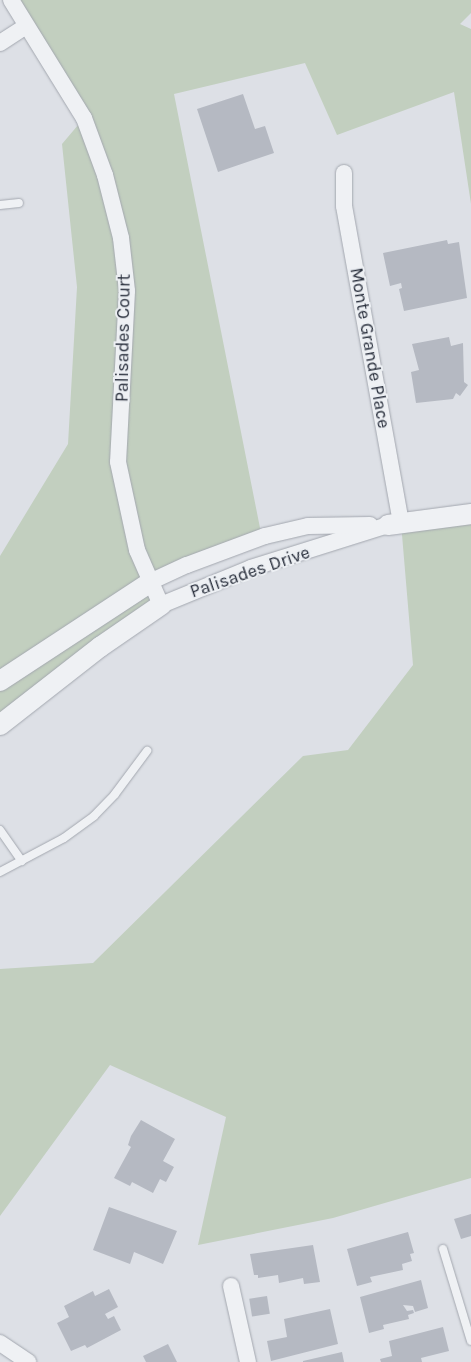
<!DOCTYPE html>
<html>
<head>
<meta charset="utf-8">
<style>
  body { margin:0 }
  #map { position:relative; width:471px; height:1362px; overflow:hidden; background:#dde0e6; font-family:Karla,sans-serif }
  div>[style] { position:absolute }
  [style*='--x'] { left:calc(var(--x)*1px); top:calc(var(--y)*1px); width:calc(var(--w)*1px); rotate:calc(var(--a)*1deg) }
  .green>* { inset:0; background:#c2cfbf }
  .building>* { inset:0; background:#b5b9c2; transform-origin:0 0 }
  .roads { filter:drop-shadow(0 0 1px #a3a7af) drop-shadow(0 0 1px #a3a7af) }
  .service>* { height:8px; margin:-4px; padding:0 4px; transform-origin:4px; border-radius:4px; background:#eff1f4 }
  .minor>* { height:16px; margin:-8px; padding:0 8px; transform-origin:8px; border-radius:8px; background:#eff1f4 }
  .tertiary>* { height:20px; margin:-10px; padding:0 10px; transform-origin:10px; border-radius:10px; background:#eff1f4 }
  span { translate:-50% -50%; white-space:nowrap; text-align:center; line-height:1.15; -webkit-text-stroke:4px #eceff3; paint-order:stroke }
  .street-label { font-size:18px; color:#282e3b }
</style>
</head>
<body>
<div id="map">
  <div class="green">
    <i style="clip-path:polygon(11px 0,471px 0,471px 13px,460px 24px,471px 29px,471px 204px,454px 92px,337px 135px,305px 63px,174px 94px,262px 538px,155px 581px,161px 605px,0 725px,0 556px,68px 444px,77px 287px,62px 144px,84px 118px)"></i>
    <i style="clip-path:polygon(471px 514px,471px 1178px,333px 1218px,198px 1245px,226px 1117px,110px 1065px,0 1216px,0 969px,93px 963px,303px 756px,348px 750px,413px 665px,401px 523px)"></i>
  </div>
  <div class="building">
    <i style="clip-path:polygon(243px 94px,255px 129px,265px 126px,274px 153px,218px 172px,197px 109px)"></i>
    <i style="clip-path:polygon(447px 240px,448px 244px,459px 242px,467px 298px,404px 311px,399px 289px,402px 288px,401px 283px,390px 286px,383px 253px)"></i>
    <i style="clip-path:polygon(449px 337px,451px 346px,463px 343px,464px 382px,468px 385px,460px 396px,456px 393px,453px 399px,416px 403px,411px 372px,419px 370px,412px 344px)"></i>
    <i style="clip-path:polygon(141px 1120px,175px 1139px,163px 1161px,174px 1167px,166px 1182px,160px 1179px,153px 1193px,132px 1182px,130px 1186px,114px 1178px,131px 1147px,128px 1145px,131px 1136px)"></i>
    <i style="clip-path:polygon(109px 1207px,177px 1231px,163px 1264px,134px 1252px,130px 1264px,93px 1250px)"></i>
    <i style="clip-path:polygon(471px 1214px,471px 1236px,461px 1239px,454px 1219px)"></i>
    <i style="clip-path:polygon(408px 1232px,414px 1253px,410px 1254px,412px 1261px,402px 1264px,403px 1270px,370px 1277px,372px 1282px,357px 1286px,347px 1249px)"></i>
    <i style="clip-path:polygon(313px 1245px,320px 1282px,304px 1284px,303px 1278px,279px 1283px,278px 1275px,258px 1278px,258px 1275px,254px 1275px,250px 1254px)"></i>
    <i style="clip-path:polygon(421px 1280px,428px 1308px,415px 1312px,413px 1306px,403px 1305px,407px 1311px,413px 1310px,414px 1313px,408px 1315px,409px 1319px,383px 1325px,384px 1329px,369px 1333px,360px 1297px)"></i>
    <i style="clip-path:polygon(109px 1289px,118px 1307px,105px 1314px,108px 1319px,114px 1316px,121px 1330px,87px 1348px,85px 1345px,71px 1351px,57px 1323px,69px 1317px,64px 1306px,93px 1291px,95px 1296px)"></i>
    <i style="left:267px;top:1296px;width:18px;height:18px;rotate:81deg"></i>
    <i style="clip-path:polygon(330px 1309px,338px 1344px,271px 1361px,267px 1341px,287px 1337px,284px 1319px)"></i>
    <i style="clip-path:polygon(443px 1327px,449px 1351px,421px 1358px,422px 1362px,381px 1362px,380px 1359px,392px 1356px,389px 1341px)"></i>
    <i style="clip-path:polygon(168px 1344px,177px 1362px,146px 1362px,143px 1356px)"></i>
    <i style="clip-path:polygon(342px 1352px,344px 1362px,303px 1362px,303px 1361px)"></i>
  </div>
  <div class="roads">
    <div class="service">
      <i style="--x:0;--y:205;--w:19;--a:-6"></i>
      <i style="--x:0;--y:830;--w:38;--a:55"></i>
      <i style="--x:0;--y:872;--w:72;--a:-28"></i>
      <i style="--x:64;--y:838;--w:37;--a:-36"></i>
      <i style="--x:94;--y:816;--w:30;--a:-46"></i>
      <i style="--x:115;--y:794;--w:54;--a:-53.3"></i>
      <i style="--x:443;--y:1249;--w:96;--a:73.1"></i>
    </div>
    <div class="minor">
      <i style="--x:11;--y:0;--w:139;--a:58.3"></i>
      <i style="--x:84;--y:118;--w:61;--a:69.8"></i>
      <i style="--x:105;--y:175;--w:65;--a:75.7"></i>
      <i style="--x:121;--y:238;--w:53;--a:83.5"></i>
      <i style="--x:127;--y:291;--w:171;--a:93"></i>
      <i style="--x:118;--y:462;--w:90;--a:77.8"></i>
      <i style="--x:137;--y:550;--w:60;--a:66.4"></i>
      <i style="--x:161;--y:605;--w:97;--a:-22.3"></i>
      <i style="--x:251;--y:568;--w:144;--a:-17.4"></i>
      <i style="--x:0;--y:43;--w:31;--a:-33"></i>
      <i style="--x:344;--y:173;--w:33;--a:90"></i>
      <i style="--x:344;--y:206;--w:322;--a:79.8"></i>
      <i style="--x:152;--y:581;--w:38;--a:-25"></i>
      <i style="--x:187;--y:565;--w:83;--a:-20.4"></i>
      <i style="--x:265;--y:536;--w:44;--a:-13.1"></i>
      <i style="--x:308;--y:526;--w:62;--a:-0.9"></i>
      <i style="--x:231;--y:1286;--w:78;--a:77.4"></i>
      <i style="--x:0;--y:1343;--w:34;--a:34"></i>
    </div>
    <div class="tertiary">
      <i style="--x:388;--y:525;--w:84;--a:-7.5"></i>
      <i style="--x:0;--y:681;--w:182;--a:-33.3"></i>
      <i style="--x:0;--y:725;--w:127;--a:-38"></i>
      <i style="--x:100;--y:647;--w:74;--a:-34.5"></i>
    </div>
  </div>
  <div class="street-label">
    <span style="left:123px;top:338px;rotate:-89deg">Palisades Court</span>
    <span style="left:370px;top:348px;rotate:80deg">Monte Grande Place</span>
    <span style="left:250px;top:572px;rotate:-19deg">Palisades Drive</span>
  </div>
</div>
</body>
</html>
